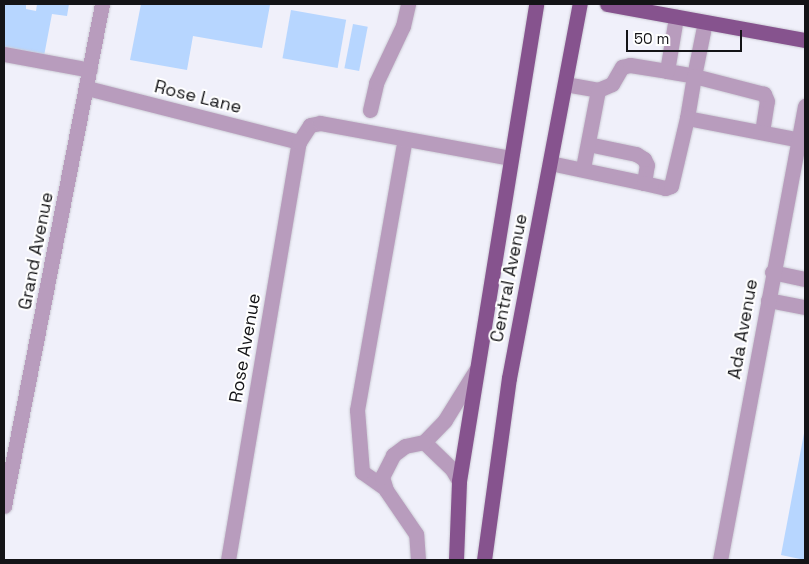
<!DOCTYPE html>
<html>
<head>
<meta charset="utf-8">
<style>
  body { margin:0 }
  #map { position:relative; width:809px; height:564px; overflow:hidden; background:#f0f0fa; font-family:"Space Grotesk",sans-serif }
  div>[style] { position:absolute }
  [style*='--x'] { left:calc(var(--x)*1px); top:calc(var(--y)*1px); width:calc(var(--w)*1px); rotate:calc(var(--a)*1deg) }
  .building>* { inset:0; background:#b7d6ff; transform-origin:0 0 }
  .roads { filter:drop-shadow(0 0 1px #cdcdd6) drop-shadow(0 0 1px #cdcdd6) }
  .minor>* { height:15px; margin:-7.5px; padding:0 7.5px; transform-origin:7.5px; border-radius:7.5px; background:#b89cbd }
  .major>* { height:15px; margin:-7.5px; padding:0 7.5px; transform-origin:7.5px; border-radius:7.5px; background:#86538e }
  span { translate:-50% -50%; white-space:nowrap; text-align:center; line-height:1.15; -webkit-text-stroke:4px #fff; paint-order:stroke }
  .street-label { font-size:18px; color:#141417 }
  .frame { position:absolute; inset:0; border:5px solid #141417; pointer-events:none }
  .scale { position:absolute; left:626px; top:30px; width:116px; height:22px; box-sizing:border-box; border:2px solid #141417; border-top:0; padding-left:6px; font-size:15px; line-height:18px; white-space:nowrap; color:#141417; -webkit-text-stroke:4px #fff; paint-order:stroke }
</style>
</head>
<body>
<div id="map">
  <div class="building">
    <i style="clip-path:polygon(4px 4px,26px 4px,26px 9px,36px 11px,37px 4px,69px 4px,67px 16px,52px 14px,44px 56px,4px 49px)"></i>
    <i style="clip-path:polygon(141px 4px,263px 4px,270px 5px,262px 48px,193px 36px,187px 70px,130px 60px)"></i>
    <i style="left:291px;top:10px;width:56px;height:49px;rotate:10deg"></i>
    <i style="left:353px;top:24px;width:15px;height:45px;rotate:11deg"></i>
    <i style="clip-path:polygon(805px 428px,805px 560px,781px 555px)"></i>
  </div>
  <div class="roads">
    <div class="minor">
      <i style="--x:4;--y:54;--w:87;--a:10.5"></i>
      <i style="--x:667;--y:71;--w:27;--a:10"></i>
      <i style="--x:694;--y:76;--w:55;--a:-78.5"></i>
      <i style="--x:565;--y:84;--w:34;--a:10"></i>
      <i style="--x:87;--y:88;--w:219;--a:14.3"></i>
      <i style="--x:370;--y:110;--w:28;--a:-77"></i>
      <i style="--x:376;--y:83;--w:63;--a:-64.7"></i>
      <i style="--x:403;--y:26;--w:23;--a:-77"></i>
      <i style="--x:762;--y:132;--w:31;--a:-81"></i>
      <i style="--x:767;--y:101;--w:8;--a:-113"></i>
      <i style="--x:764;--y:94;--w:72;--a:-165.6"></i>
      <i style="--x:694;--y:76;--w:43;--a:99.5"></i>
      <i style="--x:687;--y:118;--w:115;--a:11"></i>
      <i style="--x:550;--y:163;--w:96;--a:12"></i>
      <i style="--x:644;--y:183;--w:18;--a:-81"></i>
      <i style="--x:647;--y:165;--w:7;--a:-117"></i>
      <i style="--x:644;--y:159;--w:9;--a:-148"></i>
      <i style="--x:636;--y:154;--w:49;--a:-168.2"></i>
      <i style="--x:583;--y:168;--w:79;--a:-79.1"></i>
      <i style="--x:598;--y:90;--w:15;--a:-23"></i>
      <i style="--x:612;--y:84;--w:20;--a:-60"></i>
      <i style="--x:622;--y:67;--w:8;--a:-14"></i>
      <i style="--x:630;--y:65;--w:37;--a:9"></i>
      <i style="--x:667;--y:71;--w:55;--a:-80.5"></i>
      <i style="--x:644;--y:183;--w:22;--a:13"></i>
      <i style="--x:665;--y:188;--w:6;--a:-18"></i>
      <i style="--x:671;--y:186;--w:70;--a:-76.8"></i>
      <i style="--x:772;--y:272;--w:34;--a:12"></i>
      <i style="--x:768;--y:300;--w:38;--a:11"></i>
      <i style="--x:424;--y:442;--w:30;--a:-46"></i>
      <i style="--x:445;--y:420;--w:59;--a:-58.2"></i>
      <i style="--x:424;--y:442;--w:39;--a:44"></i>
      <i style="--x:452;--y:469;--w:14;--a:60"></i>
      <i style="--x:385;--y:488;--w:28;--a:-145"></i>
      <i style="--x:362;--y:472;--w:62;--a:-94.6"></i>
      <i style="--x:357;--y:410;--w:275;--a:-80"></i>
      <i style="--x:4;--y:506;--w:511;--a:-78.95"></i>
      <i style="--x:228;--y:560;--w:424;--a:-80.4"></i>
      <i style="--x:299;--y:142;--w:20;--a:-57"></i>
      <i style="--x:310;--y:125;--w:10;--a:-11"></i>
      <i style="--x:320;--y:123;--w:194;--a:10.4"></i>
      <i style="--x:418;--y:560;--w:26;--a:-94"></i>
      <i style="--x:416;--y:534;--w:53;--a:-124.3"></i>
      <i style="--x:386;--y:490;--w:14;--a:-107"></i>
      <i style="--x:382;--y:477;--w:25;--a:-63"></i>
      <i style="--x:393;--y:455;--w:15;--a:-37"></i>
      <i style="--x:405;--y:446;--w:19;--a:-12"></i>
      <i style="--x:720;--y:560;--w:462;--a:-79.4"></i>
    </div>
    <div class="major">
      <i style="--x:607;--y:4;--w:201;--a:10.3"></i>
      <i style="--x:456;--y:560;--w:79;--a:-87.8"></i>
      <i style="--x:459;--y:481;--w:483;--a:-80.8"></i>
      <i style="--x:484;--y:560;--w:184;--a:-82.2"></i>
      <i style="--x:509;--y:378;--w:381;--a:-79.3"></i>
    </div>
  </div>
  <div class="street-label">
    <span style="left:198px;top:97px;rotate:14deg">Rose Lane</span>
    <span style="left:36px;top:251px;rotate:-79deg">Grand Avenue</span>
    <span style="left:509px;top:278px;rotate:-79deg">Central Avenue</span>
    <span style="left:743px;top:329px;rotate:-80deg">Ada Avenue</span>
    <span style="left:245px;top:348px;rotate:-80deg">Rose Avenue</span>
  </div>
  <div class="frame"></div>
  <div class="scale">50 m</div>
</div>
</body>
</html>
